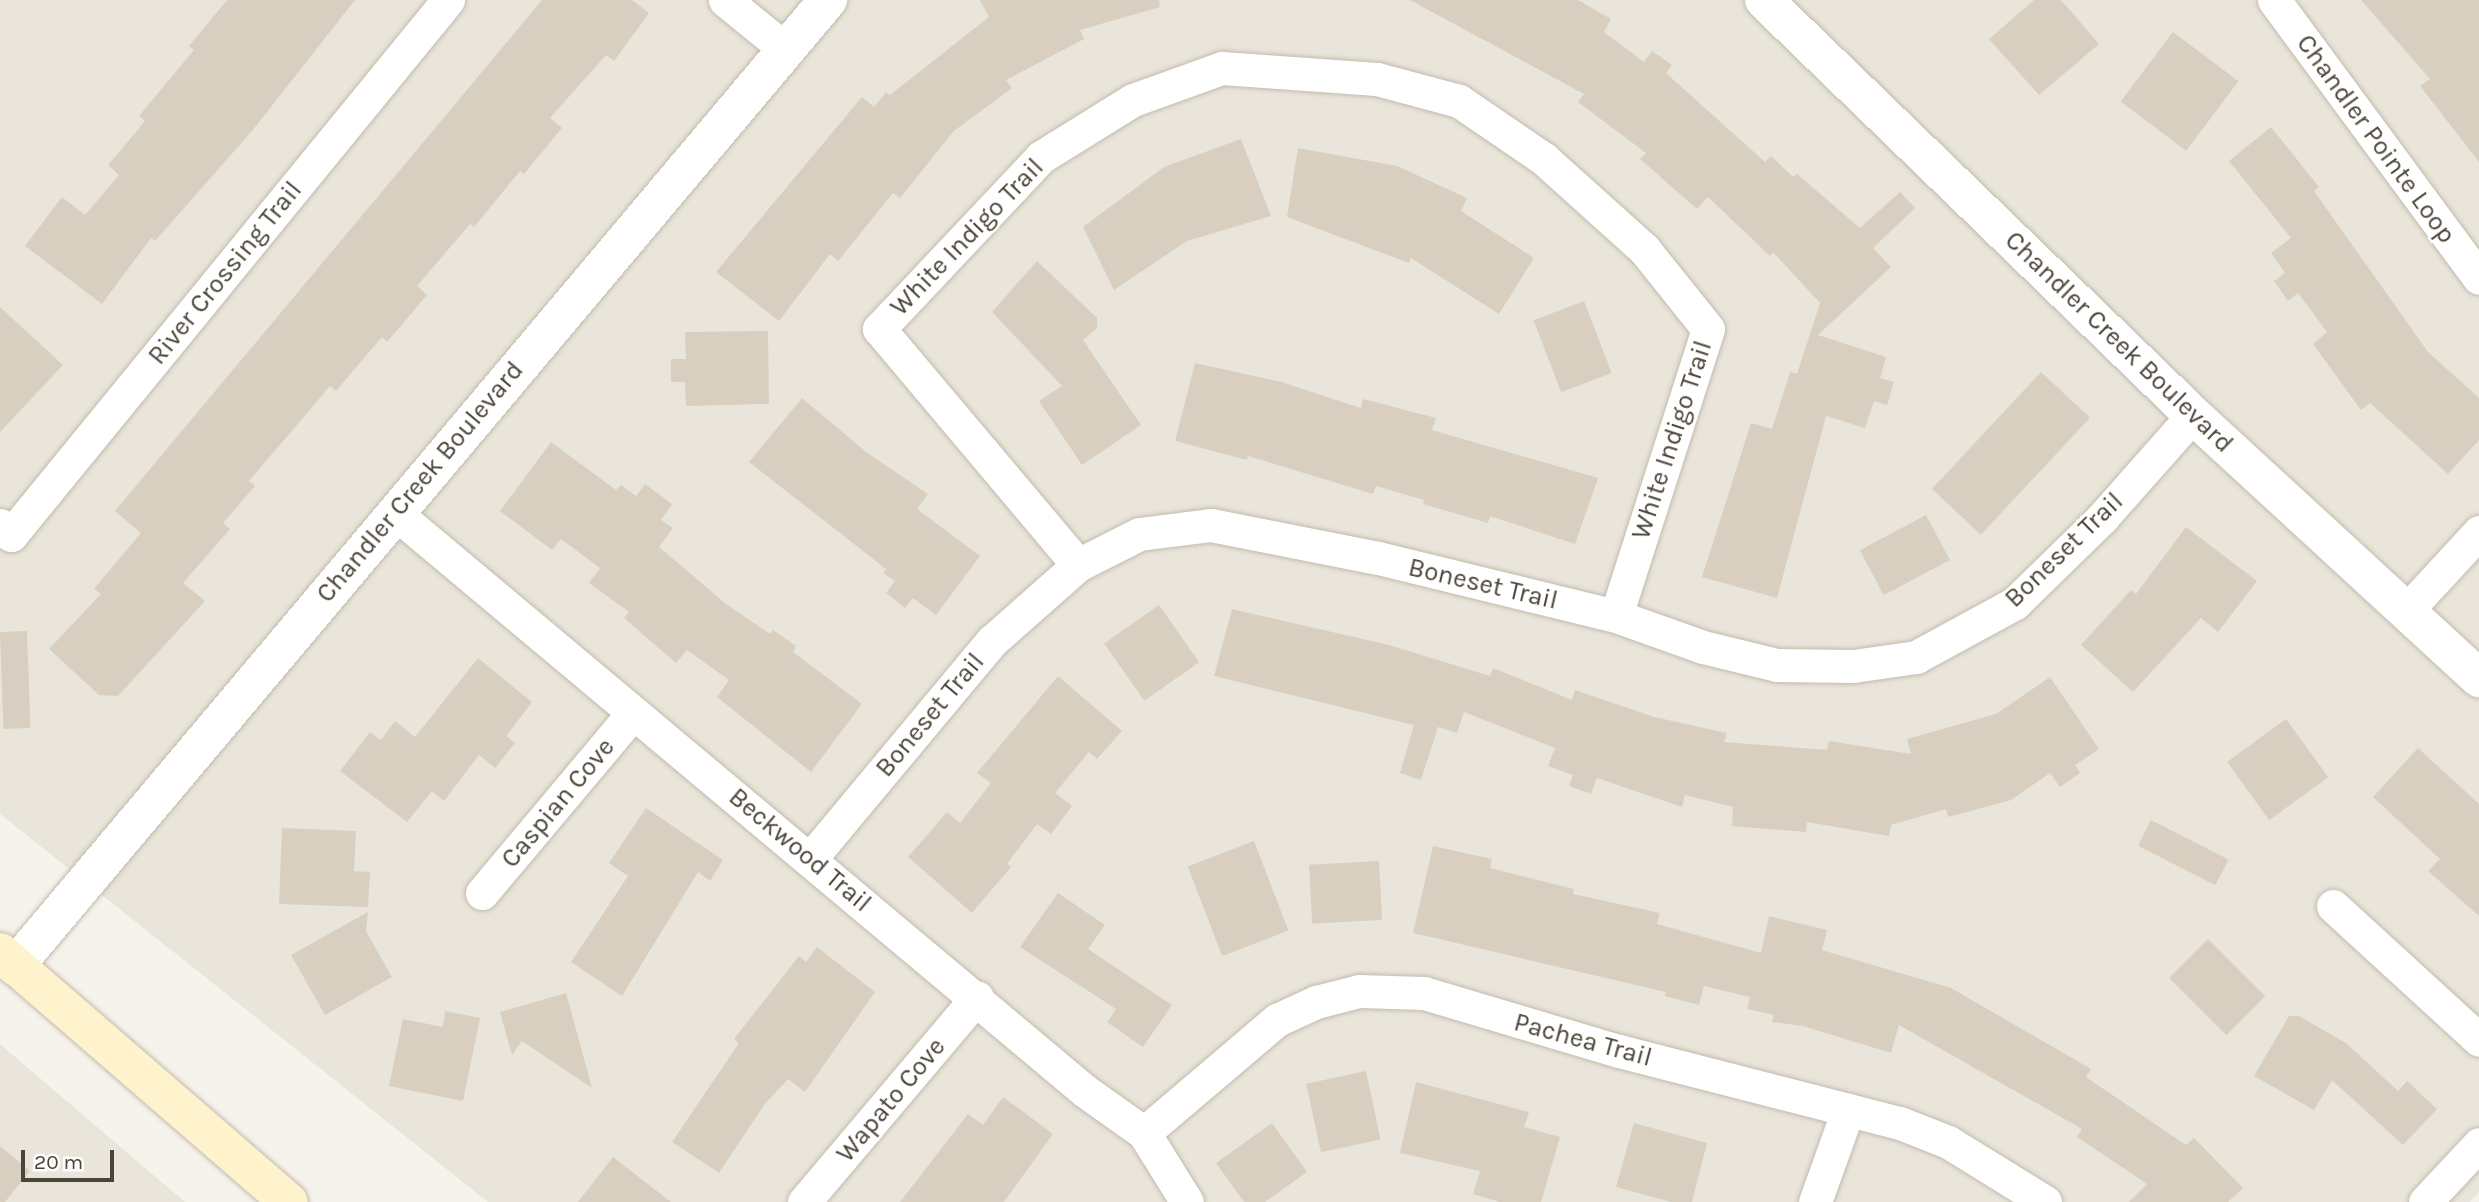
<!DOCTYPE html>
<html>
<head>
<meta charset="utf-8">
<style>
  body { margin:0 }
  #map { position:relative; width:2479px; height:1202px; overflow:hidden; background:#f6f3ec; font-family:Karla,sans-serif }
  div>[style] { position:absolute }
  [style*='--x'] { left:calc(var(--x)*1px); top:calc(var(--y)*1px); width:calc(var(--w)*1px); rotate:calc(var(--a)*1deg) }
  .residential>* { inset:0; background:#eae5da }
  .building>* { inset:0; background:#d8cfc1; transform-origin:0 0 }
  .roads { filter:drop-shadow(0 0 2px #c2bbae) drop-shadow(0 0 2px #c2bbae) }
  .minor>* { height:33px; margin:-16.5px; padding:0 16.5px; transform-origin:16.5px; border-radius:16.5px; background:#fff }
  .tertiary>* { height:38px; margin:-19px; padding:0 19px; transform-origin:19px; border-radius:19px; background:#fff }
  .secondary>* { height:38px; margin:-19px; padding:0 19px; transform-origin:19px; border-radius:19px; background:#fff3cd }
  span { translate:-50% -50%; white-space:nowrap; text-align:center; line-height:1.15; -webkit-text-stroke:5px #fff; paint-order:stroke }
  .street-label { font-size:26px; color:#4b4439 }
  .scale { position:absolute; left:21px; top:1150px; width:93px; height:32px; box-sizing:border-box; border:4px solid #4b4439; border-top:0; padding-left:9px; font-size:21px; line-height:24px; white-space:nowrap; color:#4b4439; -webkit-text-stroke:5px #fff; paint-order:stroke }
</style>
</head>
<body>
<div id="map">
  <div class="residential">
    <i style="clip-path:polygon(0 0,2479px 0,2479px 1192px,2470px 1202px,488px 1202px,0 814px)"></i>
    <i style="clip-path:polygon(0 1044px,185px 1202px,0 1202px)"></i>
  </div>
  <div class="building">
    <i style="clip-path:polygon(227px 0,355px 0,252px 131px,155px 241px,151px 238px,102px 304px,25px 246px,62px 197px,85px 215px,119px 175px,108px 165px,145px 121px,139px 116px,194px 50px,189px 46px)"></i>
    <i style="clip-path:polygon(542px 0,632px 0,649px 13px,614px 61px,606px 55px,550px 118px,562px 128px,524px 174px,520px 171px,474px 227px,470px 224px,417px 286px,427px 295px,387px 342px,382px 337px,336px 391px,330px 386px,249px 481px,255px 486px,223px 523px,230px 529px,183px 583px,205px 601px,118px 696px,99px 695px,49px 649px,101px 594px,94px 589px,141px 533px,115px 511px)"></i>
    <i style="clip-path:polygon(980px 0,1159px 0,1160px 7px,1080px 30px,1084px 39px,1006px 80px,1012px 88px,954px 131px,900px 198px,893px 193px,838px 261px,830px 254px,779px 321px,716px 272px,862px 97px,874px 107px,886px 92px,890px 95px,989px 17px)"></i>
    <i style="clip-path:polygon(1410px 0,1578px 0,1611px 19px,1604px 32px,1644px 62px,1652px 51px,1672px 65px,1666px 73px,1765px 162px,1771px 156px,1793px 177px,1797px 174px,1860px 228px,1900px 192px,1915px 208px,1873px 248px,1891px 267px,1818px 335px,1886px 357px,1880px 378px,1894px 382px,1887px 405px,1874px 401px,1865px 428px,1826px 416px,1777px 598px,1702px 577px,1751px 423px,1772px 429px,1790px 372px,1797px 374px,1820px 303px,1773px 252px,1770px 256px,1708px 197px,1697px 209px,1640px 159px,1646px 153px,1578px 102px,1584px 94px)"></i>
    <i style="clip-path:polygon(2034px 0,2061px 0,2099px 44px,2039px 95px,1989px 39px)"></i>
    <i style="clip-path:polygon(2361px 0,2479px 0,2479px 162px,2420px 86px,2430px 79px)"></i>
    <i style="left:2173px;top:32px;width:82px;height:87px;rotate:37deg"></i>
    <i style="clip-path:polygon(2271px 127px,2319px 187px,2314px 191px,2428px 352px,2479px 398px,2479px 440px,2448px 474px,2370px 403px,2361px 410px,2313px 344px,2327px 332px,2298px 293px,2288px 301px,2274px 281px,2285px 273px,2271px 253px,2291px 238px,2229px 161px)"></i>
    <i style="clip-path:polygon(1241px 139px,1271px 216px,1187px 241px,1114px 290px,1083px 227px,1164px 167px)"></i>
    <i style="clip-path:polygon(1298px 148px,1397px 166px,1467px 198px,1461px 211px,1534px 258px,1499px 314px,1411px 258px,1409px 263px,1287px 217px)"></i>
    <i style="clip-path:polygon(1037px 261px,1097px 318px,1097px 328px,1083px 340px,1141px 425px,1082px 465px,1039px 401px,1062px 386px,992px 312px)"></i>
    <i style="left:1584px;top:301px;width:77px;height:54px;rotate:69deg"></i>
    <i style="clip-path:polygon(0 307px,63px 365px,0 432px)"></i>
    <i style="clip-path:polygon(768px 331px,769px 404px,686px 406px,685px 382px,671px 382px,671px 359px,686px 359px,685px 332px)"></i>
    <i style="clip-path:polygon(1195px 363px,1281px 382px,1361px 408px,1363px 399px,1436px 418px,1432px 430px,1598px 478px,1575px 544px,1490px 516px,1488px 523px,1423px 504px,1424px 500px,1376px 486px,1373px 494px,1248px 456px,1247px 460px,1175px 441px)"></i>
    <i style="left:2041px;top:372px;width:67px;height:160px;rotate:43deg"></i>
    <i style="clip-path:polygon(802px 398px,866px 452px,928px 494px,917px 509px,980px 556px,936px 615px,913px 598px,905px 608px,886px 593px,895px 581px,883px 573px,886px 569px,749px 462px)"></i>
    <i style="clip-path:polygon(551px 442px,616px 490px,621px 485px,636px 496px,645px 484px,672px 504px,661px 520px,673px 528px,659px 547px,726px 604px,770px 634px,773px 630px,796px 646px,793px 652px,862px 704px,811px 772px,717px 697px,729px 680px,687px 650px,676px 663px,624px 618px,629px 612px,589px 583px,600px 568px,561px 539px,552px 550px,500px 511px)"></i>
    <i style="left:1926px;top:515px;width:51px;height:75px;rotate:62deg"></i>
    <i style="clip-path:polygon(2186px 527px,2257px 581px,2218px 632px,2201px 618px,2133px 692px,2081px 645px,2131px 590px,2136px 594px)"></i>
    <i style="left:1159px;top:605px;width:70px;height:67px;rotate:55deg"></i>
    <i style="clip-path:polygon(1232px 609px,1389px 645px,1490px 676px,1493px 668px,1572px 700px,1575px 690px,1654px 717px,1727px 733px,1724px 742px,1827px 750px,1829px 741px,1911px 754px,1907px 739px,1996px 714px,2050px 677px,2099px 749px,2075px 765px,2080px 773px,2060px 787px,2050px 773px,2011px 800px,1948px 817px,1946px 809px,1891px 825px,1889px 836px,1807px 822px,1806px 832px,1732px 826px,1733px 807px,1685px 795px,1682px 807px,1597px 778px,1591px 794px,1569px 786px,1573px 775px,1548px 766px,1555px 748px,1464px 712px,1457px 733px,1438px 727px,1421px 780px,1400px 773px,1414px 725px,1214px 676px)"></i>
    <i style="left:27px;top:631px;width:97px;height:27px;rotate:88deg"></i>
    <i style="clip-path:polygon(478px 658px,532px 702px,506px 736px,515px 743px,495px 768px,479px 755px,444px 801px,432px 791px,407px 822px,340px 771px,370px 732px,381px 740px,395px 721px,415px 737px)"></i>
    <i style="clip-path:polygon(1058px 676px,1122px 731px,1097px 759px,1089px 752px,1055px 793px,1072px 806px,1051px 834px,1037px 824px,1007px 864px,1011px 867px,972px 913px,908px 857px,947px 812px,960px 823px,991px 783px,977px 773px)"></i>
    <i style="left:2286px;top:719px;width:72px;height:73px;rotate:54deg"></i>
    <i style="clip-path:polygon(2418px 748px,2479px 804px,2479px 916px,2428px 871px,2440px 859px,2373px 797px)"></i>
    <i style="clip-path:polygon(646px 808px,723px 860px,710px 881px,698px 872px,622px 996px,571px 962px,628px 876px,609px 863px)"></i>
    <i style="left:2151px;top:820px;width:87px;height:29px;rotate:27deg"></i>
    <i style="clip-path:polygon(282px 828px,356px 831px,354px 871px,370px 872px,368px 907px,279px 904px)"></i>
    <i style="left:1254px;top:841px;width:96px;height:71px;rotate:69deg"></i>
    <i style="clip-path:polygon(1433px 846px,1492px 859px,1490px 868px,1574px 889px,1573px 894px,1660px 913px,1657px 924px,1761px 953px,1769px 916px,1827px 930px,1822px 950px,1951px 988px,2091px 1069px,2086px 1077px,2186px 1145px,2194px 1138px,2243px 1188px,2228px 1202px,2129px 1202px,2147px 1184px,2077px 1137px,2082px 1129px,1899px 1025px,1891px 1053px,1803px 1026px,1772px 1022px,1774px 1015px,1747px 1009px,1750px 997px,1704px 986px,1699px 1005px,1665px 996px,1666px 992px,1413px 933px)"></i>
    <i style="left:1379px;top:861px;width:59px;height:70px;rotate:87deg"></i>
    <i style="clip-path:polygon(1058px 893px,1105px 925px,1088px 949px,1172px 1005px,1143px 1047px,1107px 1022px,1116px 1009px,1020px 947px)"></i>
    <i style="clip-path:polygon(368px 912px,366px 931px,392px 977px,325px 1015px,291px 955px)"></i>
    <i style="left:2208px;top:939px;width:81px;height:55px;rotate:45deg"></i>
    <i style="clip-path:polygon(817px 947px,875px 992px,805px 1092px,788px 1079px,764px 1105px,719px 1173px,672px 1142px,739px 1043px,734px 1039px,799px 956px,806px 962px)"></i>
    <i style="clip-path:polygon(566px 993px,592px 1088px,522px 1041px,512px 1055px,500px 1012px)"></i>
    <i style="clip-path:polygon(445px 1011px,480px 1018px,463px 1101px,389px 1086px,403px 1019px,443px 1027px)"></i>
    <i style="clip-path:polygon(2289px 1016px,2299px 1016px,2346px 1043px,2398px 1091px,2407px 1081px,2437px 1109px,2403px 1145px,2332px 1080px,2314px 1110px,2254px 1076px)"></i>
    <i style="left:1366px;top:1071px;width:70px;height:61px;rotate:78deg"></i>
    <i style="clip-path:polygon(1416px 1082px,1529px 1112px,1524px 1127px,1560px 1137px,1541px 1202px,1500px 1202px,1473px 1194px,1480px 1171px,1400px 1153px)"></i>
    <i style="clip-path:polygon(1003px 1097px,1053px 1134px,1004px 1202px,900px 1202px,968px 1114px,983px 1125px)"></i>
    <i style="clip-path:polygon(1272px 1123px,1307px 1172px,1265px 1202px,1244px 1202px,1216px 1163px)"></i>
    <i style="clip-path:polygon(1634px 1123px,1707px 1143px,1692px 1202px,1671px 1202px,1616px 1187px)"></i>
    <i style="clip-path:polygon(0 1146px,30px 1171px,5px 1202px,0 1202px)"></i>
    <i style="clip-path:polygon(613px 1157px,671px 1202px,578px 1202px)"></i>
  </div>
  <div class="roads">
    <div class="minor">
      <i style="--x:725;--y:0;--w:76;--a:39.1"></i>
      <i style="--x:2274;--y:0;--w:345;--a:53.6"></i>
      <i style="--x:394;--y:512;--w:902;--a:39.96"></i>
      <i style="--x:1085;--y:1091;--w:72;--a:35.4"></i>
      <i style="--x:1144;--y:1133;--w:81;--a:58.1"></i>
      <i style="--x:0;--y:525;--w:15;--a:42"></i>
      <i style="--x:11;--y:535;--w:691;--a:-50.76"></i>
      <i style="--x:1078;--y:565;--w:309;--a:-130.1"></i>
      <i style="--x:879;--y:329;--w:236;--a:-46.7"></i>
      <i style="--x:1041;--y:157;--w:108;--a:-31.8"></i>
      <i style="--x:1133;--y:100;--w:95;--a:-19.8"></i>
      <i style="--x:1222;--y:68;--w:155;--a:4.1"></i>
      <i style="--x:1377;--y:79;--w:85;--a:15"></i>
      <i style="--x:1459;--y:101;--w:103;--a:34.3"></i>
      <i style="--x:1544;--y:159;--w:135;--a:42"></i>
      <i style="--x:1644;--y:249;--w:102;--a:51.3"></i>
      <i style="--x:1708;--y:329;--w:301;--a:107.8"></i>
      <i style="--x:2408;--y:609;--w:105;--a:-47.3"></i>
      <i style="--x:811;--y:858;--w:283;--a:-50.2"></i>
      <i style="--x:992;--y:641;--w:115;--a:-41.5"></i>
      <i style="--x:1078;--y:565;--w:68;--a:-26.9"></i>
      <i style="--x:1139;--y:534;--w:73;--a:-7.1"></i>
      <i style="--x:1211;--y:525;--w:170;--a:11.2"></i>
      <i style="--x:1378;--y:558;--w:245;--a:13.7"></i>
      <i style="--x:1616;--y:616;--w:92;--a:19.6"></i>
      <i style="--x:1703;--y:647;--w:76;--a:13.7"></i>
      <i style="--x:1777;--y:665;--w:76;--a:0.8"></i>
      <i style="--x:1853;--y:666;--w:64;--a:-8.1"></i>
      <i style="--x:1916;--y:657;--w:113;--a:-28.6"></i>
      <i style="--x:2015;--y:603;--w:122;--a:-44.3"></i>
      <i style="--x:2102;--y:518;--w:137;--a:-48.5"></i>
      <i style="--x:482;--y:893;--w:235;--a:-50"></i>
      <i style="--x:2333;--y:906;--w:198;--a:42.5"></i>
      <i style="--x:1144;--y:1133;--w:175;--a:-40.4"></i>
      <i style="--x:1277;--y:1020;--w:43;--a:-24.8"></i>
      <i style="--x:1316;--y:1002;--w:44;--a:-14.3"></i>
      <i style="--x:1359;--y:991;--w:65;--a:1.8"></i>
      <i style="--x:1424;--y:993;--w:203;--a:16.6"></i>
      <i style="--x:1619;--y:1051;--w:290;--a:14.4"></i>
      <i style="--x:1900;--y:1123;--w:52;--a:21.6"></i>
      <i style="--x:1948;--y:1142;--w:114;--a:31.7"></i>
      <i style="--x:804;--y:1202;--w:268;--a:-49.8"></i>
      <i style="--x:1815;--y:1202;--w:98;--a:-70.3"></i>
      <i style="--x:2425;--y:1202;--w:79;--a:-47"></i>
    </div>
    <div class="tertiary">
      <i style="--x:1764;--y:0;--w:597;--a:44.05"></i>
      <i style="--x:2193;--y:415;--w:389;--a:42.6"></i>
      <i style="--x:15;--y:966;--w:1263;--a:-49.92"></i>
    </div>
    <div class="secondary">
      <i style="--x:0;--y:952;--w:382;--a:40.9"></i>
    </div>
  </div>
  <div class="street-label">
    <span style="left:2376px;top:139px;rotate:54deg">Chandler Pointe Loop</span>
    <span style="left:967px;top:237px;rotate:-46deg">White Indigo Trail</span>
    <span style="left:225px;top:273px;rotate:-51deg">River Crossing Trail</span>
    <span style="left:2119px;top:342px;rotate:44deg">Chandler Creek Boulevard</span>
    <span style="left:1672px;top:440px;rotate:-72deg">White Indigo Trail</span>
    <span style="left:420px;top:482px;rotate:-50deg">Chandler Creek Boulevard</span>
    <span style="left:2064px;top:550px;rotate:-44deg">Boneset Trail</span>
    <span style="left:1483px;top:584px;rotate:13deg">Boneset Trail</span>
    <span style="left:930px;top:715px;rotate:-50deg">Boneset Trail</span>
    <span style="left:558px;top:803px;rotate:-50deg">Caspian Cove</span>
    <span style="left:800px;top:850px;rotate:40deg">Beckwood Trail</span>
    <span style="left:1583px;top:1040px;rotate:15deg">Pachea Trail</span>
    <span style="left:891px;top:1100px;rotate:-50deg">Wapato Cove</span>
  </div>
  <div class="scale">20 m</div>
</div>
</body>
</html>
